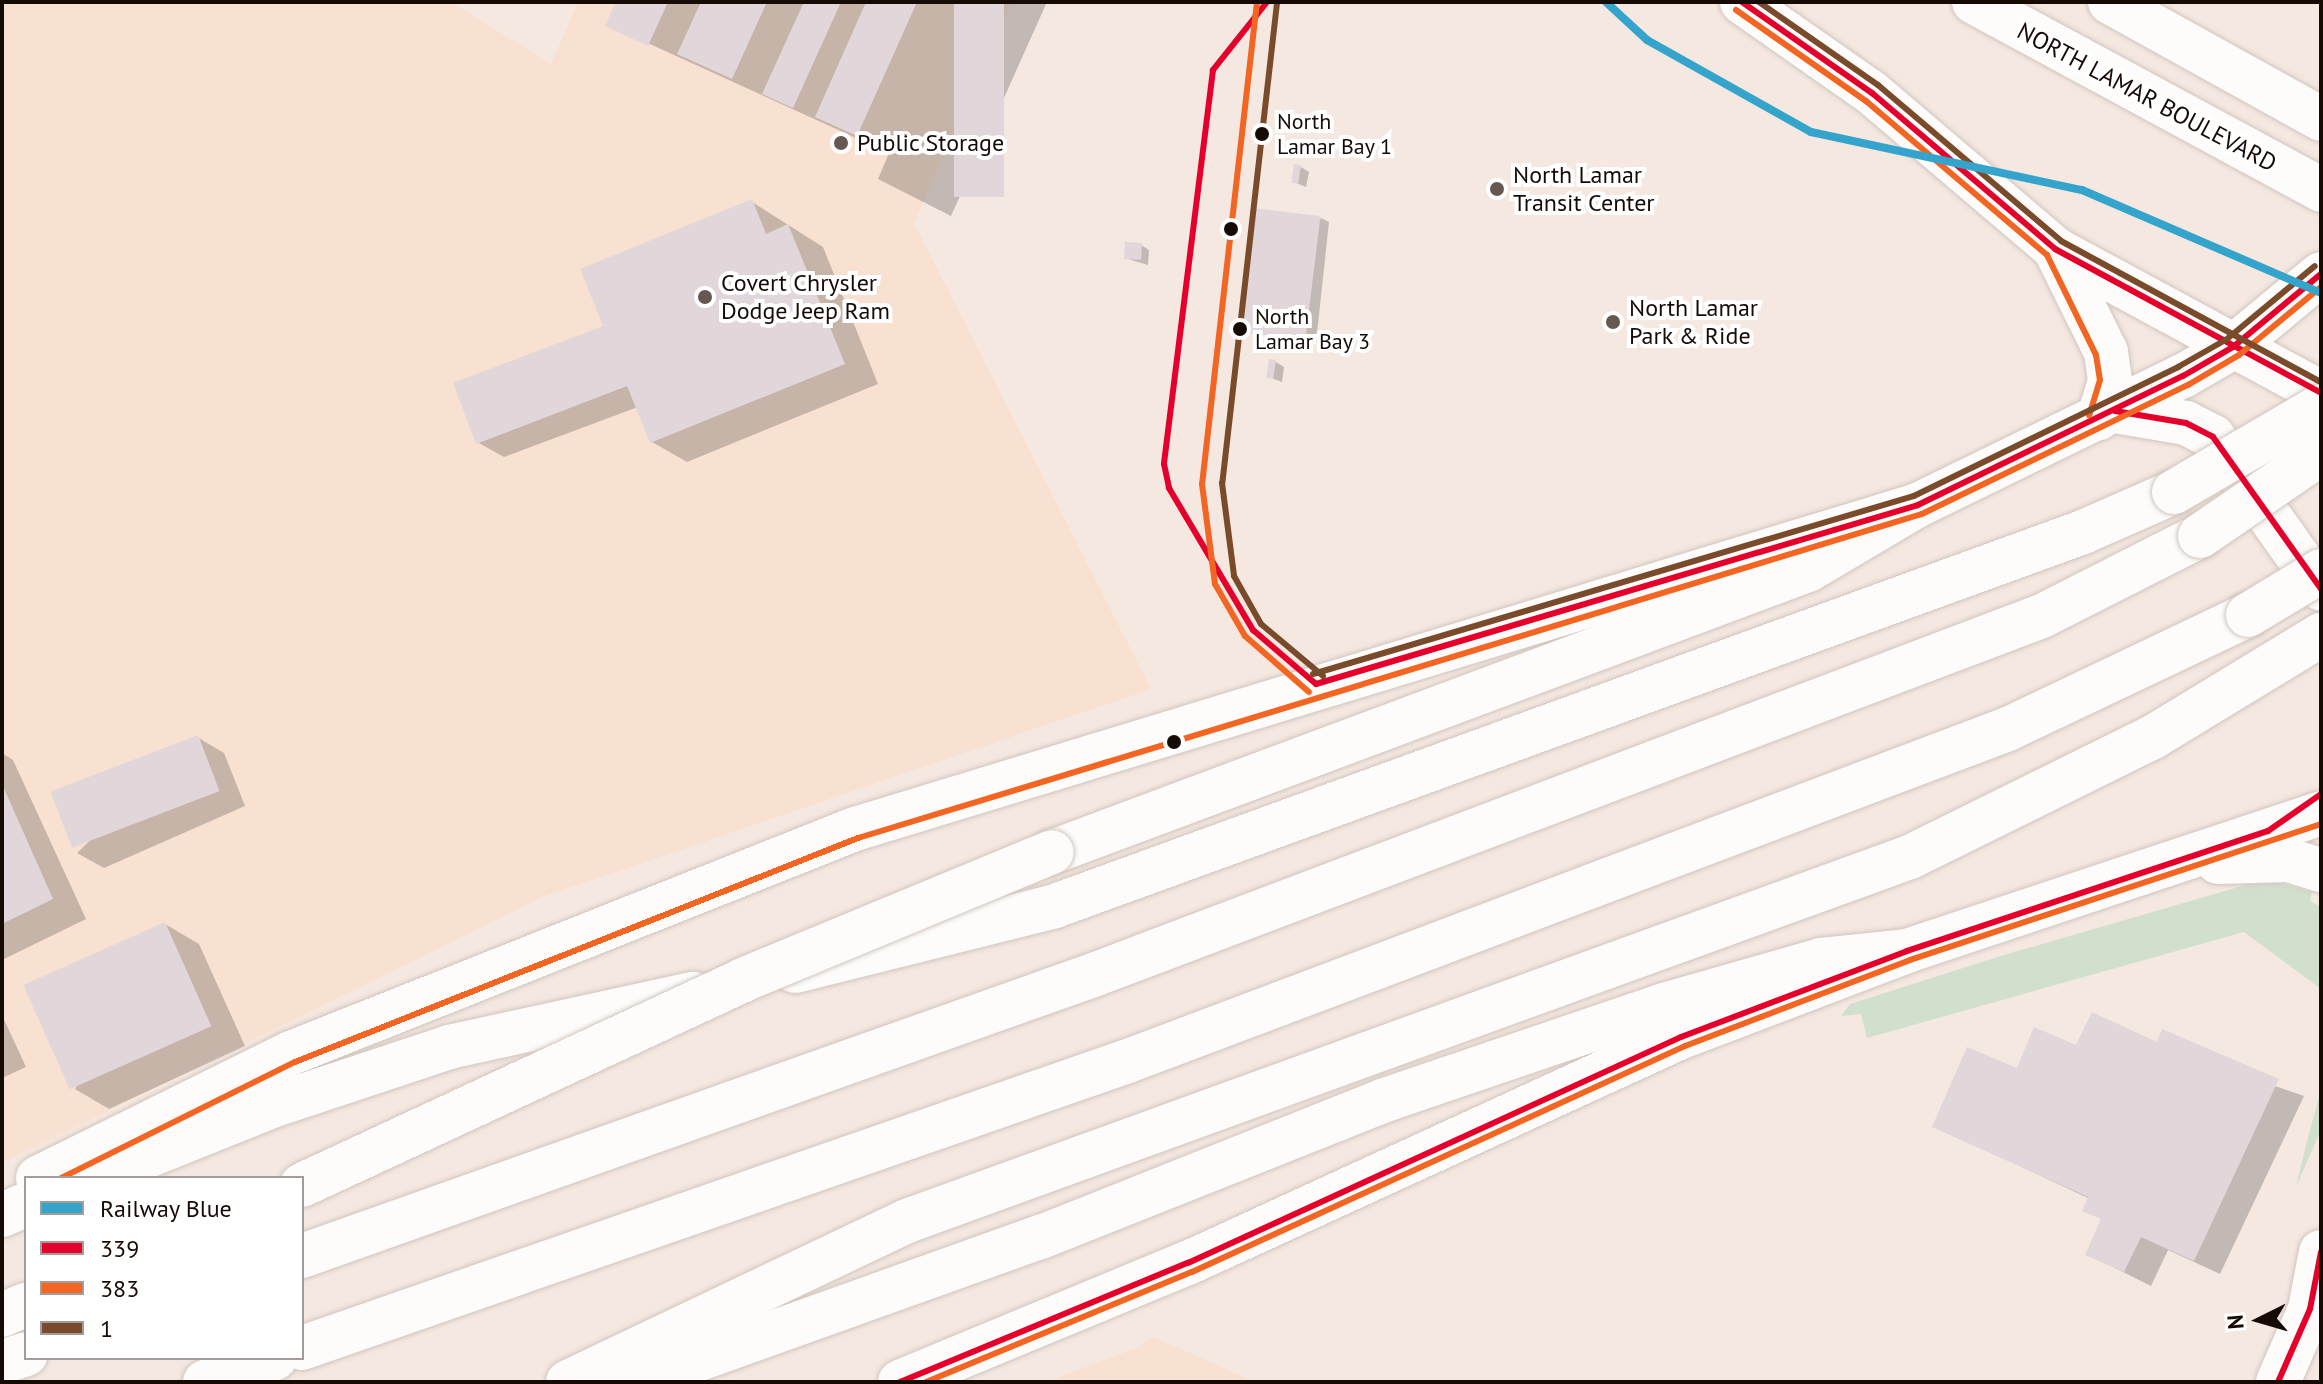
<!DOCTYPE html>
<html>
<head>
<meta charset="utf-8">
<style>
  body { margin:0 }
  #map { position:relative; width:2323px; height:1384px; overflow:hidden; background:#f4e8e1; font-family:"PT Sans",sans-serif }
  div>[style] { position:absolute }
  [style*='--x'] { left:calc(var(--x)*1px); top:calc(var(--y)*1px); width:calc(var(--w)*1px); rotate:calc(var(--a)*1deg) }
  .built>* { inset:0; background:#f9e1d2 }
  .green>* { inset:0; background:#d1dfcd }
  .shadow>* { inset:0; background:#0003 }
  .building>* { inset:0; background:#e1d6da; transform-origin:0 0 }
  .roads { filter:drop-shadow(0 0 2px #d1c5be) drop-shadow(0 0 2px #d1c5be) }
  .major>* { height:44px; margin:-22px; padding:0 22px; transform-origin:22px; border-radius:22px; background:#fdfcfa }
  .highway>* { height:44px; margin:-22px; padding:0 22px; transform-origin:22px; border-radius:22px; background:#fdfcfa }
  .bridges { filter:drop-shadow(0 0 2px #d1c5be) drop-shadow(0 0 2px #d1c5be) }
  .highway-bridge>* { height:44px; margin:-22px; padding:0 22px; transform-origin:22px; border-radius:22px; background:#fdfcfa }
  .bus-1>* { height:6px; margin:-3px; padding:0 3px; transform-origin:3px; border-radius:3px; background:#e4002b }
  .bus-2>* { height:6px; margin:-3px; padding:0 3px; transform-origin:3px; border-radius:3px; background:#f26522 }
  .bus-3>* { height:6px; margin:-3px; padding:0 3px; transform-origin:3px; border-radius:3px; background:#7a4b2a }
  .rail-1>* { height:8px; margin:-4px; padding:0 4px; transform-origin:4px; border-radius:4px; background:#35a4cc }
  .dots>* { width:22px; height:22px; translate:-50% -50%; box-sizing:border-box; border:4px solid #fff; border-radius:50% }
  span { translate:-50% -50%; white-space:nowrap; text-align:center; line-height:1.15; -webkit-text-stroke:8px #fff; paint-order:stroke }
  .bus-label { font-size:22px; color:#160a04 }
  .left { translate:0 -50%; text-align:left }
  .street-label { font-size:24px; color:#160a04 }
  .poi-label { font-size:24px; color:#160a04 }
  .frame { position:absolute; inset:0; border:4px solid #160a04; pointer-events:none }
  .legend { position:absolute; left:24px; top:1176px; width:280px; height:184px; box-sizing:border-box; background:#fff; border:2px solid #a29d9b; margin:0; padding:10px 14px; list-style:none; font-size:24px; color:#160a04 }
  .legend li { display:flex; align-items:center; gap:16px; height:40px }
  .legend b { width:40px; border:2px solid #a29d9b }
  .north { position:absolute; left:2219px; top:1280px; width:80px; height:80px; -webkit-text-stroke:6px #fff; paint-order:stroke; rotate:265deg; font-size:22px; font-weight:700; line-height:32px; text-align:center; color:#160a04 }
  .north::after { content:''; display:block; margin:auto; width:28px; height:36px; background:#160a04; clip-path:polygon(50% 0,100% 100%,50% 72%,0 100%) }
</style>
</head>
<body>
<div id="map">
  <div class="built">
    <i style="clip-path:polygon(2px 2px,451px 2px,551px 64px,578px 2px,1011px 2px,914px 223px,1151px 689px,543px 897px,2px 1163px)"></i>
    <i style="clip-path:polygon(1153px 1337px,1256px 1382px,1046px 1382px,1136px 1348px)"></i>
  </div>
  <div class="green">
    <i style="clip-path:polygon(2278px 883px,2312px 892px,2310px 901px,2321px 907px,2321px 989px,2244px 932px,1867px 1038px,1861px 1014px,1841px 1016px,1850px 1004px,2004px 955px,2249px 884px)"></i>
    <i style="clip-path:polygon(2321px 1090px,2321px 1130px,2296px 1187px,2306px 1145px)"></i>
  </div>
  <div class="shadow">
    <i style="clip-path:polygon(618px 2px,1047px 2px,951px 216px,878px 179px,889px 153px,608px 25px)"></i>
    <i style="clip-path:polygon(1301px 167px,1309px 172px,1306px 187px,1294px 182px)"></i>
    <i style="clip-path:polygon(752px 202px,823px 247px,878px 384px,687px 462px,652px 442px,638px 407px,504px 457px,477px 442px)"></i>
    <i style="clip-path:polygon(1321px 218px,1329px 222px,1316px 343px,1242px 331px)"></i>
    <i style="clip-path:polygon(1141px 245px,1149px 250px,1148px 265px,1125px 258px)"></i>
    <i style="clip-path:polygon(1276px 362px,1284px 367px,1282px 382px,1269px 377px)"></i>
    <i style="clip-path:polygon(197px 737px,224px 753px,245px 806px,104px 868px,77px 853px)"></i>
    <i style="clip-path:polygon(2px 753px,13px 760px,86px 919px,2px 960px)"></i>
    <i style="clip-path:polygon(165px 924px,199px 944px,245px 1046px,109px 1109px,75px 1089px)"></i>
    <i style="clip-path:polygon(2px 1015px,26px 1067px,2px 1078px)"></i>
    <i style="clip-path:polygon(2158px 1045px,2304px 1096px,2220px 1274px,2168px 1250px,2151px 1286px,2087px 1254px,2103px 1220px,2085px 1210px,2090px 1199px,1935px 1126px,2018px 1071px,2077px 1048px)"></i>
  </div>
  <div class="building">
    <i style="clip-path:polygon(616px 2px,668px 2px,648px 46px,605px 26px)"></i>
    <i style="clip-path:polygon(701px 2px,767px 2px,732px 79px,677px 54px)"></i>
    <i style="clip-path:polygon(804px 2px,841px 2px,793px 108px,762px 94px)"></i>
    <i style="clip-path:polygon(866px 2px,917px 2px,857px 136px,815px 117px)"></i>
    <i style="left:954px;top:2px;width:50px;height:195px"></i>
    <i style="left:1294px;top:164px;width:7px;height:19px;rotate:8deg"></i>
    <i style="clip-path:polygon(752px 199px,766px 234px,788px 224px,845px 364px,650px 443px,627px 386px,476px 444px,453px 383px,603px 326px,580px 269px)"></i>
    <i style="left:1254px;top:208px;width:67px;height:125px;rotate:7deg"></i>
    <i style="left:1125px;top:242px;width:17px;height:17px;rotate:3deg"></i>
    <i style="left:1269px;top:359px;width:7px;height:19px;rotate:8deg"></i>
    <i style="left:198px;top:735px;width:60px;height:158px;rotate:69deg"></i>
    <i style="clip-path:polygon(2px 784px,53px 899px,2px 924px)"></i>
    <i style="left:165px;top:922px;width:114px;height:155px;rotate:66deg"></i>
    <i style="clip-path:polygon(2092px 1012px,2157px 1042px,2162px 1029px,2279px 1079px,2194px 1261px,2141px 1237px,2124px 1272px,2085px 1255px,2101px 1219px,2082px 1211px,2088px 1197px,1932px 1127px,1967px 1047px,2017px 1068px,2034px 1027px,2076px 1045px)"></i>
  </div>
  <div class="roads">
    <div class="major">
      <i style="--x:1742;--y:2;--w:159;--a:35"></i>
      <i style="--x:1872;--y:93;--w:240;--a:40.4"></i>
      <i style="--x:2055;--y:249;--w:302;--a:28.4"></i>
      <i style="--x:1974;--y:2;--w:395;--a:28.4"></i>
      <i style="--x:2110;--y:2;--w:241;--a:29"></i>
      <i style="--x:2055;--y:249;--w:115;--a:63.7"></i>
      <i style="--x:2106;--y:352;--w:29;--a:82"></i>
      <i style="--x:2110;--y:381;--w:39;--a:107"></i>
      <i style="--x:2115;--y:411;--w:72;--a:9.6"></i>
      <i style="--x:2186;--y:423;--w:30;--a:27"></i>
      <i style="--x:2213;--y:437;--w:186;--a:54.6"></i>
      <i style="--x:2218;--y:862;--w:70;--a:-1.6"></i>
      <i style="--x:2288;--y:860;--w:34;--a:17"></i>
      <i style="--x:38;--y:1178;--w:282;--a:-26.3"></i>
      <i style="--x:291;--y:1053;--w:607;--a:-21.66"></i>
      <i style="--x:855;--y:829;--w:1111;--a:-16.95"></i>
      <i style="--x:1918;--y:505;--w:295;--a:-26"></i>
      <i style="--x:2183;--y:376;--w:58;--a:-30.1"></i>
      <i style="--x:2233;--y:347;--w:114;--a:-39.7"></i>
      <i style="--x:900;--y:1382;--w:312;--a:-22.5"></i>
      <i style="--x:1188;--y:1263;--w:542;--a:-24.63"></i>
      <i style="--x:1681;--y:1037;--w:242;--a:-20.8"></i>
      <i style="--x:1907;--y:951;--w:436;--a:-18.4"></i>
      <i style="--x:2278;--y:1382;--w:80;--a:-66.3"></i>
      <i style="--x:2310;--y:1309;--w:58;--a:-79.1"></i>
    </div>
    <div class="highway">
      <i style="--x:1052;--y:852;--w:807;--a:-20.46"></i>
      <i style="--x:1808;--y:570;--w:128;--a:-30.6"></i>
      <i style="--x:795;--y:971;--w:268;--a:-14"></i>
      <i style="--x:1055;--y:906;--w:1094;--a:-19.99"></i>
      <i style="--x:2083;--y:532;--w:99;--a:-23.7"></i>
      <i style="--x:93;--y:1178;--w:193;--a:-21.9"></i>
      <i style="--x:272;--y:1106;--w:187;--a:-18.4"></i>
      <i style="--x:449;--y:1047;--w:250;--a:-12.3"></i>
      <i style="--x:2;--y:1215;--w:26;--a:-23"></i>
      <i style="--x:302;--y:1256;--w:843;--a:-19.55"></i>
      <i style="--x:1096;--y:974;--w:1011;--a:-20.73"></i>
      <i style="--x:2042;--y:616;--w:177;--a:-26.9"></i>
      <i style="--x:2;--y:1315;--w:26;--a:-23"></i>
      <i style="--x:302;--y:1348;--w:874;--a:-19.16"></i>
      <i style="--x:1128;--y:1061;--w:941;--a:-20.67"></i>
      <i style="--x:2008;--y:729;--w:266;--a:-25.4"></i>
      <i style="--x:2;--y:1362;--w:25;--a:-18"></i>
      <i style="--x:205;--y:1382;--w:74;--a:-18.9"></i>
      <i style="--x:568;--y:1382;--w:375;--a:-25.4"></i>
      <i style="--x:907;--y:1221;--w:1067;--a:-19.95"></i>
      <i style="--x:1910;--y:857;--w:271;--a:-26.3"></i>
      <i style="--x:2153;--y:737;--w:197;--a:-31.3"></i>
      <i style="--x:635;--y:1382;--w:431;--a:-19.7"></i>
      <i style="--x:1041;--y:1237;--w:370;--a:-21.7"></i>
      <i style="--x:1385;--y:1100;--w:295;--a:-18.8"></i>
      <i style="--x:1664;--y:1005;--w:163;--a:-16"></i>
      <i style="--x:1821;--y:960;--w:86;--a:-6"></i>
    </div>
  </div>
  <div class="bridges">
    <div class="highway-bridge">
      <i style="--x:2174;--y:492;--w:170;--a:-30.3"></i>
      <i style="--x:2200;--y:536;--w:147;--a:-34.4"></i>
      <i style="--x:2248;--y:615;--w:85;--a:-31.1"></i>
      <i style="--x:302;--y:1185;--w:486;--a:-24.9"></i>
      <i style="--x:743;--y:980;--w:334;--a:-22.5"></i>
    </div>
  </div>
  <div class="bus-1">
    <i style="--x:1267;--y:2;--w:87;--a:128.5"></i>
    <i style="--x:1213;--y:70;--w:397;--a:97.1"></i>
    <i style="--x:1164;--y:464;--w:25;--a:78"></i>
    <i style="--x:1169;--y:488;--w:165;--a:59.4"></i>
    <i style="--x:1253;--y:630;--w:83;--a:40.6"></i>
    <i style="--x:1742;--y:2;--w:159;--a:35"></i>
    <i style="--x:1872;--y:93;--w:240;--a:40.4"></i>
    <i style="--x:2055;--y:249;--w:302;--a:28.4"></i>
    <i style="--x:2115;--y:411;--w:72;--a:9.6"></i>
    <i style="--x:2186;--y:423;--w:30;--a:27"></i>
    <i style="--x:2213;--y:437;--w:186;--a:54.6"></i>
    <i style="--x:1316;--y:684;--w:628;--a:-16.56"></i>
    <i style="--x:1918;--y:505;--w:295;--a:-26"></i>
    <i style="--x:2183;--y:376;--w:58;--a:-30.1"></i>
    <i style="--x:2233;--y:347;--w:114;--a:-39.7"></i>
    <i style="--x:900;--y:1382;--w:312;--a:-22.5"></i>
    <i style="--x:1188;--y:1263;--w:542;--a:-24.63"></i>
    <i style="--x:1681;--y:1037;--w:242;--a:-20.8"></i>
    <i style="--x:1907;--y:951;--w:380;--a:-18.4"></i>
    <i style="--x:2268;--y:831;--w:65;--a:-34.9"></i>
    <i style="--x:2278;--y:1382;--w:80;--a:-66.3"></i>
    <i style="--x:2310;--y:1309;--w:58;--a:-79.1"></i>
  </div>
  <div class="bus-2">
    <i style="--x:1257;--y:2;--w:485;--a:96.5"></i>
    <i style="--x:1202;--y:484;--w:101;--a:82.6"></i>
    <i style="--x:1215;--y:584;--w:60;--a:60"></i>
    <i style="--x:1245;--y:636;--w:85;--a:41.2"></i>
    <i style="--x:1736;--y:10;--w:159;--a:35"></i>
    <i style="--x:1866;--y:101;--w:238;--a:40.4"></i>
    <i style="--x:2047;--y:255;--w:111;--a:63.9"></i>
    <i style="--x:2096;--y:355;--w:25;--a:81"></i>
    <i style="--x:2100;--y:380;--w:37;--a:107"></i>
    <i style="--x:61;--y:1178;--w:261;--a:-26.4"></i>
    <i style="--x:295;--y:1062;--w:606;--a:-21.7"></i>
    <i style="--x:858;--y:838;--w:1112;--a:-16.94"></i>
    <i style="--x:1922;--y:514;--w:296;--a:-25.9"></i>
    <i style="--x:2188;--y:385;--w:59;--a:-30.5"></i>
    <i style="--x:2239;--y:355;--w:107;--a:-39.7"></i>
    <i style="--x:926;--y:1382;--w:288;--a:-22.5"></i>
    <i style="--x:1192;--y:1272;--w:542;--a:-24.63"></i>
    <i style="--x:1685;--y:1046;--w:241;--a:-20.9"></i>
    <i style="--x:1910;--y:960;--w:433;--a:-18.3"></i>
  </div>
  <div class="bus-3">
    <i style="--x:1759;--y:2;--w:145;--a:34.9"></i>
    <i style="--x:1878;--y:85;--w:240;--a:40.4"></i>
    <i style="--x:2061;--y:241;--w:296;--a:28.5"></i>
    <i style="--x:1277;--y:3;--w:483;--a:96.5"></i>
    <i style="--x:1222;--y:483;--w:94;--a:82.6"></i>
    <i style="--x:1234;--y:576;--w:55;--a:60.6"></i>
    <i style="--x:1261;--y:624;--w:81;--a:40"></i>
    <i style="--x:1313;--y:674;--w:627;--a:-16.5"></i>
    <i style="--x:1914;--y:496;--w:294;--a:-26"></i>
    <i style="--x:2178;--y:367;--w:56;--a:-29.7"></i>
    <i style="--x:2227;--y:339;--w:114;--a:-39.7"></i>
  </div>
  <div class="rail-1">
    <i style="--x:1606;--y:2;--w:56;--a:42.8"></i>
    <i style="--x:1647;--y:40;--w:188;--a:29.3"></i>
    <i style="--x:1811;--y:132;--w:277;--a:12.1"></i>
    <i style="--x:2082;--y:190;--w:260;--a:23.3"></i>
  </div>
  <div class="dots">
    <i style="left:1262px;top:134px;background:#160a04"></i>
    <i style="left:841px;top:143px;background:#645851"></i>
    <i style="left:1497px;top:189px;background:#645851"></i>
    <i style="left:1231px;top:229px;background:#160a04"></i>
    <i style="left:705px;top:297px;background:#645851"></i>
    <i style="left:1613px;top:322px;background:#645851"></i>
    <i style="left:1240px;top:329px;background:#160a04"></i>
    <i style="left:1174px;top:742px;background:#160a04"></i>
  </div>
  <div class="bus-label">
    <span class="left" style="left:1277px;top:134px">North<br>Lamar Bay 1</span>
    <span class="left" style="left:1255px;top:329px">North<br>Lamar Bay 3</span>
  </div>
  <div class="street-label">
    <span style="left:2147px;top:97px;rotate:28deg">NORTH LAMAR BOULEVARD</span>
  </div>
  <div class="poi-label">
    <span class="left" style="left:857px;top:143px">Public Storage</span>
    <span class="left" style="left:1513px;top:189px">North Lamar<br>Transit Center</span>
    <span class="left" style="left:721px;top:297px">Covert Chrysler<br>Dodge Jeep Ram</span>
    <span class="left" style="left:1629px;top:322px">North Lamar<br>Park &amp; Ride</span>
  </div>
  <div class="frame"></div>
  <ul class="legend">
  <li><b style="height:10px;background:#35a4cc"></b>Railway Blue</li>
  <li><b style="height:10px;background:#e4002b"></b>339</li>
  <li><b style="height:10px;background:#f26522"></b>383</li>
  <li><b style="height:10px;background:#7a4b2a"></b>1</li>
  </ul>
  <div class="north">N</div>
</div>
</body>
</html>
